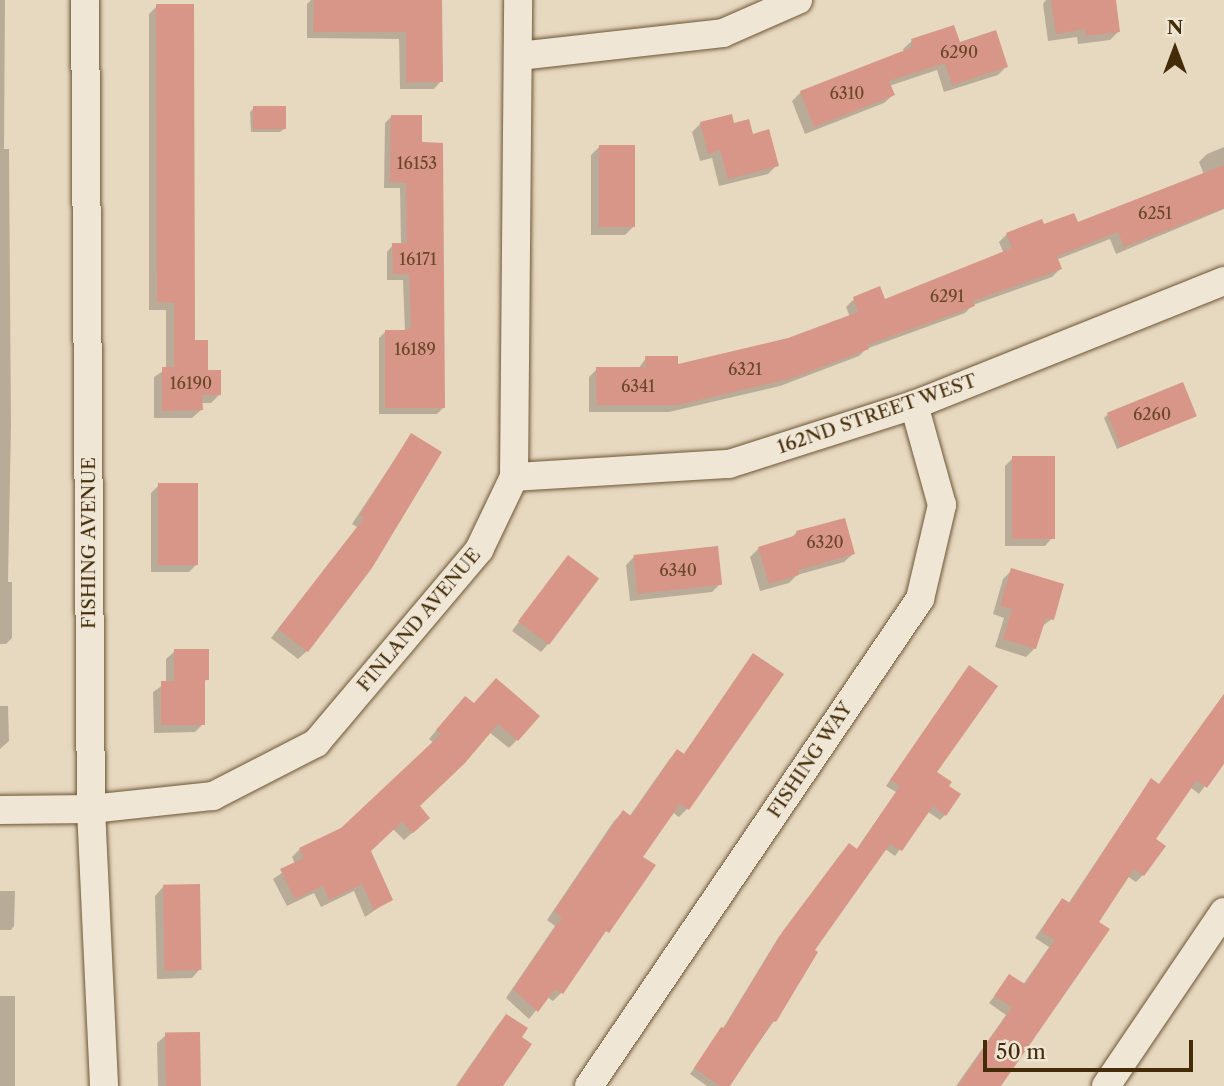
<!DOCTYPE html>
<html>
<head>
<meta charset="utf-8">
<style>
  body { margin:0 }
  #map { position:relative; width:1224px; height:1086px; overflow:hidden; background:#e7d8c0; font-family:"Libre Caslon Text",serif }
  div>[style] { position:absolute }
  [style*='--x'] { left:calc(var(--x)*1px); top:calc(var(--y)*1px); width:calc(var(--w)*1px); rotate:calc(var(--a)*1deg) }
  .shadow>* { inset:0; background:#0003; transform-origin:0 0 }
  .building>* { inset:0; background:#d79688; transform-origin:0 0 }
  .roads { filter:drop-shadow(0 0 2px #6d5736) drop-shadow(0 0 2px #6d5736) }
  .minor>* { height:28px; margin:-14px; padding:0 14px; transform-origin:14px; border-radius:14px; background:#efe6d6 }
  span { translate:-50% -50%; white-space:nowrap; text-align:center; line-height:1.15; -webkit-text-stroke:5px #efe6d6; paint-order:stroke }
  .number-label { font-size:16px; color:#694628 }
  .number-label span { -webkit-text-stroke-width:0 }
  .street-label { font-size:19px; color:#442c08 }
  .north { position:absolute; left:1140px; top:14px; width:70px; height:70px; -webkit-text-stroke:5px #efe6d6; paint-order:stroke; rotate:0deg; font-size:19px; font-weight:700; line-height:28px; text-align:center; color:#442c08 }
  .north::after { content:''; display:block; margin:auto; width:24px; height:32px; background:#442c08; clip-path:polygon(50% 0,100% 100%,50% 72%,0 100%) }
  .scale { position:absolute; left:983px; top:1040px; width:210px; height:32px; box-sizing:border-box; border:4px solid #442c08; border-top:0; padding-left:9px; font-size:21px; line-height:24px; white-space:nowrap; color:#442c08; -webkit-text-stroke:5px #efe6d6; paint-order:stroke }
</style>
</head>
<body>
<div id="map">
  <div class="shadow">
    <i style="clip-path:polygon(0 0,5px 0,4px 149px,9px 149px,11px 424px,8px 582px,12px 582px,12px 638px,6px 644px,0 644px)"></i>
    <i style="clip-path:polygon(311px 0,437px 0,441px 81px,434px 89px,400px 89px,399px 39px,307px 38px,307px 4px)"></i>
    <i style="clip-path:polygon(1046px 0,1114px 0,1119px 31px,1110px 40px,1078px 44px,1077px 37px,1048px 41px,1043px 4px)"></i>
    <i style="clip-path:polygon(157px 6px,193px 342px,219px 395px,211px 403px,201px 403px,201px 410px,192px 418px,154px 418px,154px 377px,166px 369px,166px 310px,149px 310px,149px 14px)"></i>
    <i style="clip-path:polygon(912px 41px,959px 44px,1006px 67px,998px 75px,944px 92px,937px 70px,889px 86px,893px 95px,884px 103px,805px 134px,792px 101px,801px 92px,904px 52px,903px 49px)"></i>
    <i style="clip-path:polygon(254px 108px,284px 129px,280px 132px,251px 132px,250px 112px)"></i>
    <i style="clip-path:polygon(391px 117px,420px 144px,444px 407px,437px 414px,379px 414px,379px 338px,385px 332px,405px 332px,403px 280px,387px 280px,387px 252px,393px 245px,401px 245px,400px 188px,384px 188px,385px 123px)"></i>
    <i style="clip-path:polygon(701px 123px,733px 125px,752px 136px,777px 165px,768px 174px,719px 186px,712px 158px,700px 161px,692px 132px)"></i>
    <i style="clip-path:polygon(599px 147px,634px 226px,625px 235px,591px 235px,591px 155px)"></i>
    <i style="clip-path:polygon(1224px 147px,1224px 209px,1116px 254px,1110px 239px,1056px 260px,1060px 269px,1052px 277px,973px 305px,965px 313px,866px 349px,859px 356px,780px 386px,669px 412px,589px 412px,589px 377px,597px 369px,638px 369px,646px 358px,677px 366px,789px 339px,850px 317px,846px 307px,854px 299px,884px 301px,1004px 254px,999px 242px,1007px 234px,1042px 226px,1077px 225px,1204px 175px,1199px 162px,1207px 154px)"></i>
    <i style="clip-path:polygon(1108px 414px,1195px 415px,1117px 449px,1104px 418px)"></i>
    <i style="clip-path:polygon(411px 435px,307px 651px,298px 659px,271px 638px,357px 527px,352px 524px)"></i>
    <i style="clip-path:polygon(1013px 458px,1053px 537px,1045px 546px,1005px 546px,1005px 466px)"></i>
    <i style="clip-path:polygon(159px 485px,197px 564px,189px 572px,151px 572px,151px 493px)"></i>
    <i style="clip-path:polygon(797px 532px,853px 554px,844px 562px,797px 575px,789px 583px,760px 591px,750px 557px,759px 548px,790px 539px)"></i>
    <i style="clip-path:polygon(568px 557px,549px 643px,541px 652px,512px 631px)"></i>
    <i style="clip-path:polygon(634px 557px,720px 584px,712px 592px,630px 601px,626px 565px)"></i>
    <i style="clip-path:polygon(1012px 570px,1052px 619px,1041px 627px,1035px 648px,1026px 657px,995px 647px,1004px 618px,993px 614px,1003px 579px)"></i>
    <i style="clip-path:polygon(175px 651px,207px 679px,203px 683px,203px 724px,195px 732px,154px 733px,153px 692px,166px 683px,166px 659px)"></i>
    <i style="clip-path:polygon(754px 656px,781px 675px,687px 809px,679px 817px,672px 812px,640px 857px,653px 866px,561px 993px,553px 1001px,547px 997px,529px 1019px,506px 998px,555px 926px,547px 920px,614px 821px,623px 812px,629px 817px,669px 760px,677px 751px,683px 755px)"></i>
    <i style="clip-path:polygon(964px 673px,935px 772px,945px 815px,940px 820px,927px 811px,895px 856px,885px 849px,813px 950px,774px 1021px,728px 1086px,707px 1086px,690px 1074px,722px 1030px,778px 938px,843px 851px,856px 850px,896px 792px,886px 786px)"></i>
    <i style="clip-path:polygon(488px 689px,517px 740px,509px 748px,489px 732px,417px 806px,420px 826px,404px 840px,393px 829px,369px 851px,391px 899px,365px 917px,354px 891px,321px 907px,314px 893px,287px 906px,273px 879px,295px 864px,292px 857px,300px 849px,342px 830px,434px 743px,429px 739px,457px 706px,473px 705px)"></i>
    <i style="clip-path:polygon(1224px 694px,1224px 761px,1199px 794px,1190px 787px,1154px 840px,1143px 875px,1136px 882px,1127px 876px,999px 1086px,956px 1086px,1006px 1015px,989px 1003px,1010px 976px,1023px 985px,1049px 947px,1035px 938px,1056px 907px,1063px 900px,1068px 904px,1145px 788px,1152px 781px,1158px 786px)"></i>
    <i style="clip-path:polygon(0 706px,8px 706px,9px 741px,0 749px)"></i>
    <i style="clip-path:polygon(163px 887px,200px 969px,192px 978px,157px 979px,155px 896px)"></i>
    <i style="clip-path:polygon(0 891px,15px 891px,14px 926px,11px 930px,0 930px)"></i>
    <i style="left:0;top:996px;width:15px;height:90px"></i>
    <i style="clip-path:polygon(506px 1017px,500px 1086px,456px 1086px,498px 1025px)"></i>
    <i style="clip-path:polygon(166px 1035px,200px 1086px,158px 1086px,157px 1043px)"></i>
  </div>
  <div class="building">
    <i style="clip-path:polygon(314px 0,442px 0,443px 82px,406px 82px,406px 32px,313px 32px)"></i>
    <i style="clip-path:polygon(1051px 0,1116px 0,1120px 32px,1086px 36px,1085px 29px,1056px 34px)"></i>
    <i style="clip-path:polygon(156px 4px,194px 4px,195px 340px,208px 340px,208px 370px,221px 370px,221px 395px,202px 395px,203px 410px,162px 411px,162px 367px,174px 367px,174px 303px,157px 302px)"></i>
    <i style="clip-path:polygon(954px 25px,960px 42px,996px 30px,1008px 67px,952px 85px,945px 63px,889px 81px,895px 95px,814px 127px,800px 91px,913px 47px,911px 39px)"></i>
    <i style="left:286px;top:106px;width:23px;height:33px;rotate:90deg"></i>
    <i style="clip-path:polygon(732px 114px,734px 123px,749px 119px,753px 134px,769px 129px,779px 166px,728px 179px,720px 150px,708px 154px,700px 122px)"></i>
    <i style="clip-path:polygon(391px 115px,422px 115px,422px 142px,443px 143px,445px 408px,385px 408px,385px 330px,408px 330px,411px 326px,409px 274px,393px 274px,392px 243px,407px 243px,406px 183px,390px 182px)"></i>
    <i style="left:599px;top:145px;width:36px;height:82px"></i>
    <i style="clip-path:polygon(1224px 165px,1224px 208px,1124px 247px,1118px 232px,1057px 256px,1062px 269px,973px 301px,975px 306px,867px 345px,869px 349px,789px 379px,678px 405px,597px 405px,596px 367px,646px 367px,645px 356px,678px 356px,678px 364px,788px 338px,858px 312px,853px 297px,880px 286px,885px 299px,1012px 248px,1006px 233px,1042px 219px,1044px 224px,1074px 213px,1078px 222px)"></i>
    <i style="left:1183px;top:382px;width:37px;height:82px;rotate:68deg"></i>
    <i style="clip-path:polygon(411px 433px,442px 452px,372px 568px,308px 652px,278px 629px,364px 518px,360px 515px)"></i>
    <i style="left:1012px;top:456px;width:43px;height:83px"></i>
    <i style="left:158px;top:483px;width:40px;height:82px"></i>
    <i style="clip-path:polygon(845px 518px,855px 554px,798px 570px,799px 575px,769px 584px,758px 547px,797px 535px,796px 531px)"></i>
    <i style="left:718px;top:546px;width:39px;height:85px;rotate:84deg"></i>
    <i style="left:568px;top:555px;width:39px;height:83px;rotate:37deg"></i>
    <i style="clip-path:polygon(1011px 568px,1064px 584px,1054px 620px,1046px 618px,1036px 649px,1003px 639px,1012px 609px,1000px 606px)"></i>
    <i style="clip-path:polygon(174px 649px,209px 649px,209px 680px,205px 680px,205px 725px,161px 725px,161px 681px,174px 681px)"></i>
    <i style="clip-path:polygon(753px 653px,784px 674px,689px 810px,680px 804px,643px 857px,656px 865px,609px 933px,606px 931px,563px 994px,555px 989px,538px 1012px,513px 989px,562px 917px,554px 911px,623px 810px,631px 816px,677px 749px,684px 754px)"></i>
    <i style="clip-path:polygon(969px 665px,998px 686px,937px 772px,952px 782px,949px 786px,961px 794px,946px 816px,933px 806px,902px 851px,890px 844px,815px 950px,818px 952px,776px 1022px,773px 1021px,730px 1086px,720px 1086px,694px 1068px,721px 1027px,724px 1028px,783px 931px,849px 843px,857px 849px,900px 786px,890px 780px)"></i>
    <i style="clip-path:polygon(496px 678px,540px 716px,518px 741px,498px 724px,465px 763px,420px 806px,430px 818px,413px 833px,402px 822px,371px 851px,393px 900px,374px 910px,362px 884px,329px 900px,323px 886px,295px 899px,280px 869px,304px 858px,299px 848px,341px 828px,441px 734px,436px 730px,465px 696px,474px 703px)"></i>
    <i style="clip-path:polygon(1224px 694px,1224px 764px,1207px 788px,1197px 780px,1156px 839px,1166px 846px,1144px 876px,1134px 869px,1099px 922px,1110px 929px,1001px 1086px,958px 1086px,1012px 1007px,994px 996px,1009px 974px,1025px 984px,1055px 940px,1041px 931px,1062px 898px,1070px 903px,1151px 778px,1159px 784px)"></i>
    <i style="left:200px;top:884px;width:86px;height:37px;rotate:89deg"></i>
    <i style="clip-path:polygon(506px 1014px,528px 1028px,522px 1037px,532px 1044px,503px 1086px,457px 1086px)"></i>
    <i style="left:200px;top:1032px;width:54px;height:35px;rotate:89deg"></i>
  </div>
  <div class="roads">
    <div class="minor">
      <i style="--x:85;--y:0;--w:809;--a:89.58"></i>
      <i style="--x:91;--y:809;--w:277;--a:87.3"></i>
      <i style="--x:519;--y:56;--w:205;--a:-6.4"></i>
      <i style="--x:723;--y:33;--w:82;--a:-23.7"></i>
      <i style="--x:514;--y:477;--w:215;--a:-3.5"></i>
      <i style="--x:729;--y:464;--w:194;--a:-17.7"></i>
      <i style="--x:914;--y:405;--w:334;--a:-21.8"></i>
      <i style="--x:0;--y:810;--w:91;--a:-0.6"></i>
      <i style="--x:91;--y:809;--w:123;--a:-6.1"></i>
      <i style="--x:213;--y:796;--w:116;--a:-27.2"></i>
      <i style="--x:316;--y:743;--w:253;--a:-49.8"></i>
      <i style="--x:479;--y:550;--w:81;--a:-64.4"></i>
      <i style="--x:514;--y:477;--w:477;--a:-89.5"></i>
      <i style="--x:589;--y:1086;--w:589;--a:-55.8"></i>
      <i style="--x:920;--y:599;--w:97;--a:-76.8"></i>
      <i style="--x:942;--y:505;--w:104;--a:-105.6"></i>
      <i style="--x:1106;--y:1086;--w:210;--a:-55.9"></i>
    </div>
  </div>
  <div class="number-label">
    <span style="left:959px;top:52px">6290</span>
    <span style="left:847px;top:93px">6310</span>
    <span style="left:417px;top:163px">16153</span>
    <span style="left:1155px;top:213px">6251</span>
    <span style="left:418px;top:259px">16171</span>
    <span style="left:947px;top:296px">6291</span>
    <span style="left:415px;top:349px">16189</span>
    <span style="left:745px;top:369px">6321</span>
    <span style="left:191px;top:383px">16190</span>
    <span style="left:638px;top:386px">6341</span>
    <span style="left:1152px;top:414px">6260</span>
    <span style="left:825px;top:542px">6320</span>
    <span style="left:678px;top:570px">6340</span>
  </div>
  <div class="street-label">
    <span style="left:877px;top:414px;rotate:-19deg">162ND STREET WEST</span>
    <span style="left:89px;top:543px;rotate:-90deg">FISHING AVENUE</span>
    <span style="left:419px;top:620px;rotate:-50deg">FINLAND AVENUE</span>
    <span style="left:810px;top:760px;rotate:-56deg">FISHING WAY</span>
  </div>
  <div class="north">N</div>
  <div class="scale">50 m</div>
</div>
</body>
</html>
